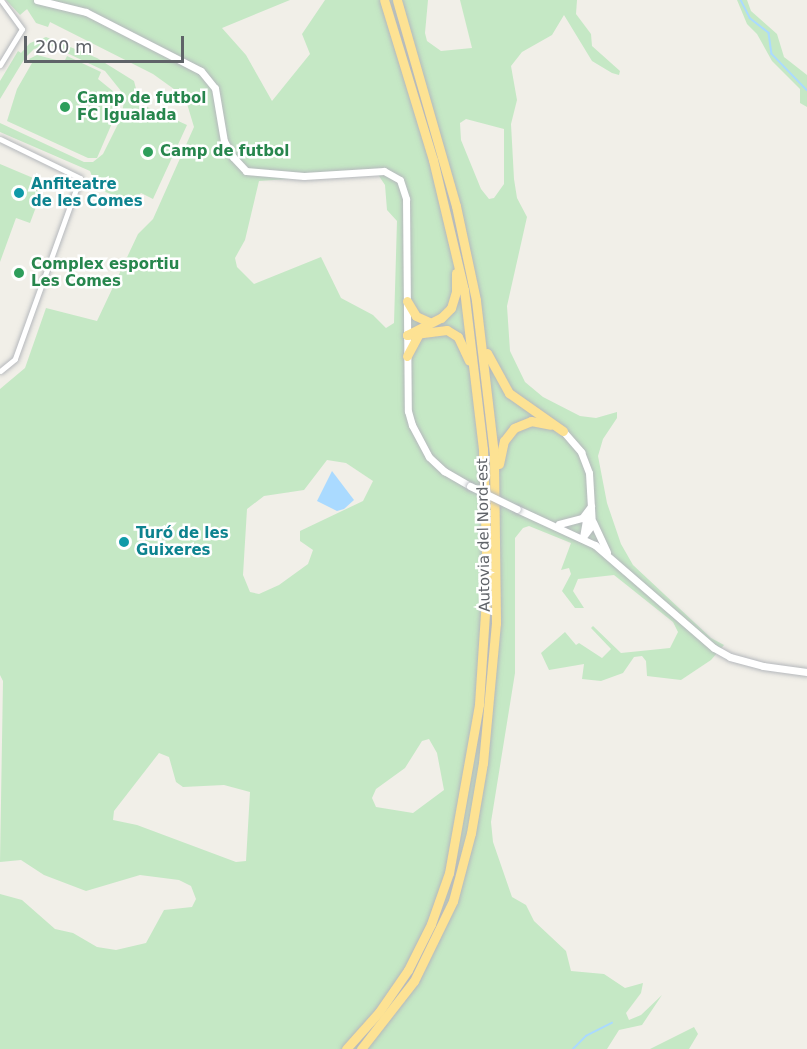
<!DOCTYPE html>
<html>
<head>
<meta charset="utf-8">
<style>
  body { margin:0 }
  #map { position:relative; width:807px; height:1049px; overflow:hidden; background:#f1efe8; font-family:"DejaVu Sans",sans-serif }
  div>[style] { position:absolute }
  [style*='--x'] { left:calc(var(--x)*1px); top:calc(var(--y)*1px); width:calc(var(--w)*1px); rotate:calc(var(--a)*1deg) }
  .green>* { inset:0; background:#c5e8c5 }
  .water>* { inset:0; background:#aadaff }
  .stream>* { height:1.5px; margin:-0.75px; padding:0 0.75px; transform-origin:0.75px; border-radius:0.75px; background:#aadaff }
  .roads { filter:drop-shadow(0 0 2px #b5b8bc) drop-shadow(0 0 2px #b5b8bc) }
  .street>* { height:5px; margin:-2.5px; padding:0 2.5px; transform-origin:2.5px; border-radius:2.5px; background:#fff }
  .secondary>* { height:7px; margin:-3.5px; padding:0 3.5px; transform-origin:3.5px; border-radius:3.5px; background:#fff }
  .highway>* { height:9px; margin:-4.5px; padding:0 4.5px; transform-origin:4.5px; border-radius:4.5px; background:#fde293 }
  .bridges { filter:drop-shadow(0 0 2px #b6babf) drop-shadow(0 0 2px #b6babf) }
  .secondary-bridge>* { height:7px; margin:-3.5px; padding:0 3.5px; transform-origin:3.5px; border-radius:3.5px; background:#fff }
  .dots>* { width:16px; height:16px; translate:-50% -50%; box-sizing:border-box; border:3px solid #fff; border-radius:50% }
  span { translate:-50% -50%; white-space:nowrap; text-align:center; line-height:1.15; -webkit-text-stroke:5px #fff; paint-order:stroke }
  .leisure-label { font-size:15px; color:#27864d; font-weight:700 }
  .left { translate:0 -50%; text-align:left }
  .culture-label { font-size:15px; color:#0d838f; font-weight:700 }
  .street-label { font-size:15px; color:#5f6368 }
  .scale { position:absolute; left:24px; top:36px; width:160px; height:27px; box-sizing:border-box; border:3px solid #5f6368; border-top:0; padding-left:8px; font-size:18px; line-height:21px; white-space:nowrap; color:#5f6368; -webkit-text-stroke:4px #fff; paint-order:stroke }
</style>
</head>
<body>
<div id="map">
  <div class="green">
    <i style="clip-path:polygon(evenodd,6px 0,290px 0,222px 28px,246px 55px,272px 101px,310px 54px,302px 34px,325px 0,428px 0,425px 33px,427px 41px,441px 51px,472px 48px,460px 0,577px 0,576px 14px,591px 34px,592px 46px,620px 71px,619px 75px,612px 73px,592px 61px,564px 15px,552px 35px,522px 52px,511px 66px,517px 100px,511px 124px,514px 179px,517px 198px,527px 217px,507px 306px,510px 351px,525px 382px,543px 397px,580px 416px,596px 418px,617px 412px,617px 418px,603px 439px,598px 456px,607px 503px,621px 544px,633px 565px,711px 638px,724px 645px,711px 660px,681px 680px,647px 676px,646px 661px,642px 656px,634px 657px,623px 673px,601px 681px,582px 679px,584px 664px,549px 670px,541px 653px,565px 632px,576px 645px,579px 643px,602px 658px,611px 649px,591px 628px,593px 626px,621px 653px,670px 648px,678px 632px,673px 622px,614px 575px,578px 579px,573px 591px,584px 608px,575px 608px,562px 591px,571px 574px,569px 568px,561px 570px,571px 543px,529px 526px,523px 528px,515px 538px,515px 673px,491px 822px,493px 842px,512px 897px,526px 905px,534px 921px,566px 951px,571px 971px,604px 974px,625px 988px,643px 983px,641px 993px,626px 1013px,629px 1020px,641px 1015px,662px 995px,642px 1025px,619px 1030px,607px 1049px,0 1049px,0 894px,22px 900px,55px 929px,73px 933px,97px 947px,116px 950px,146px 943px,164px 910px,192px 907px,196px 899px,191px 886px,179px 880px,140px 875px,86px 891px,44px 875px,21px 860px,0 862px,3px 681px,0 675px,0 389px,25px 368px,46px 308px,97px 321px,138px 234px,153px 219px,194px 127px,185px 97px,153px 74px,50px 22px,48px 27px,36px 23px,27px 9px,20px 15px,6px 0,466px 119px,504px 129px,504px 184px,494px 198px,489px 199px,481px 189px,461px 140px,460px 123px,466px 119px,6px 0,377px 173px,385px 185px,387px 210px,397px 221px,394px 323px,386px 328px,373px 315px,341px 298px,321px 257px,254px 284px,237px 267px,235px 258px,245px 240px,259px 181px,377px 173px,6px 0,327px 460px,346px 463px,373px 481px,363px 501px,300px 531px,300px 541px,313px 550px,308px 564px,279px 585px,259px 594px,250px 592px,243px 575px,247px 509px,264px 496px,304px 490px,327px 460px,6px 0,429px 739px,437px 753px,444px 790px,413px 813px,376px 807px,372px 798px,376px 789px,405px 768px,422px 741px,429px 739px,6px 0,159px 753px,169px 757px,176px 782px,183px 787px,224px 785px,250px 792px,246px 861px,236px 862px,137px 825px,113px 820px,114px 811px,159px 753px)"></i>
    <i style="clip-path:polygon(737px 0,747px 0,751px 11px,777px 34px,784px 57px,807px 75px,807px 107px,800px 103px,800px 89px,772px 61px,757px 34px,747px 24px)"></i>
    <i style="clip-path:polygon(46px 37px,97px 58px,134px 81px,141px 108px,143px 105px,187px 125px,153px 199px,141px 193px,133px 202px,97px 189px,90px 171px,0 132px,0 123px,84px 162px,93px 162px,103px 154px,121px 118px,125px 96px,105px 71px,50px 45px,34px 49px,25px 58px,0 99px,0 81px,18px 51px,21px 53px,30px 43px)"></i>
    <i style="clip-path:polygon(37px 55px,64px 62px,67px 56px,101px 72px,98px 79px,119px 96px,116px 114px,97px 158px,88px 158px,7px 121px,17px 89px,32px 63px,29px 59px)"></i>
    <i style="clip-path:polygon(0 164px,45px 183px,30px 223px,16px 218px,0 262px)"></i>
    <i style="clip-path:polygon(694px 1027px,698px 1034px,689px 1049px,650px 1049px)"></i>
  </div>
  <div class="water">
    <i style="clip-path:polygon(332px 471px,354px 500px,344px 509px,337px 511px,317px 501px)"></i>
  </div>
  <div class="stream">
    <i style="--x:741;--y:0;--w:20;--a:63"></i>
    <i style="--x:750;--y:18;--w:24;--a:38"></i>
    <i style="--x:769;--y:33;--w:21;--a:82"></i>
    <i style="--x:772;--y:54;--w:50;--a:45.8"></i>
    <i style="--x:573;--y:1049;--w:18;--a:-45"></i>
    <i style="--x:586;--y:1036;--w:29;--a:-27"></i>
  </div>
  <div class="roads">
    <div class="street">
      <i style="--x:0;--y:65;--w:42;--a:-58.6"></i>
      <i style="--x:22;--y:29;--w:36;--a:-126"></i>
      <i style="--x:0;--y:139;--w:89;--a:26"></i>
      <i style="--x:80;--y:178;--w:192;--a:109.8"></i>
      <i style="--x:15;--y:359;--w:19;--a:141"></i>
    </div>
    <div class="secondary">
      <i style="--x:37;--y:0;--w:50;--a:13.8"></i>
      <i style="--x:86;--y:12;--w:129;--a:27.2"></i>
      <i style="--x:201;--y:71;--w:22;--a:51"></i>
      <i style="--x:215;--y:88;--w:54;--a:80.4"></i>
      <i style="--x:224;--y:141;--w:18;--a:61"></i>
      <i style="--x:233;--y:157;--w:19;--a:47"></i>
      <i style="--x:246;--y:171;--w:58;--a:4.9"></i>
      <i style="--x:304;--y:176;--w:80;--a:-3.6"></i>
      <i style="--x:384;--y:171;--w:18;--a:29"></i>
      <i style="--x:400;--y:180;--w:20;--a:72"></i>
      <i style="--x:406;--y:199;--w:212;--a:89.5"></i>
      <i style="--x:408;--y:411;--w:15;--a:74"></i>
      <i style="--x:412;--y:425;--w:36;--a:62"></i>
      <i style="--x:429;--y:457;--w:21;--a:43"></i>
      <i style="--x:444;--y:471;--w:30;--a:30"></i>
      <i style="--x:563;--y:431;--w:28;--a:49"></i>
      <i style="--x:581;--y:452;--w:22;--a:69"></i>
      <i style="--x:589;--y:473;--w:52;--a:86.7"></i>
      <i style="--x:592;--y:525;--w:15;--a:127"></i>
      <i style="--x:517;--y:509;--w:86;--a:24.8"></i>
      <i style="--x:595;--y:545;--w:157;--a:40.9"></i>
      <i style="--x:714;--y:648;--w:18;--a:29"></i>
      <i style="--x:730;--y:657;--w:34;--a:15"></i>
      <i style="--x:763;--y:666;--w:44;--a:7.8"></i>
      <i style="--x:593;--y:522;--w:33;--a:65"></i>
      <i style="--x:559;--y:524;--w:24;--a:-15"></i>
      <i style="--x:582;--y:518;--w:15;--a:-53"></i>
      <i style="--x:583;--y:537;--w:23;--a:-80"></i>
    </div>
    <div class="highway">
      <i style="--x:407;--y:301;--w:17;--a:59"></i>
      <i style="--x:416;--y:316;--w:14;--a:25"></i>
      <i style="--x:407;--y:335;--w:40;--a:-7.1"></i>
      <i style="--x:447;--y:330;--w:13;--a:32"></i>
      <i style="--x:458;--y:337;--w:26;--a:65"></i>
      <i style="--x:407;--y:335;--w:38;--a:-27"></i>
      <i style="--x:441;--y:318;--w:14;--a:-45"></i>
      <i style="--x:451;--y:308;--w:17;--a:-73"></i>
      <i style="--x:456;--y:292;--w:19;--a:-90"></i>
      <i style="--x:487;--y:353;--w:46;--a:61.2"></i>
      <i style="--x:509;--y:393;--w:66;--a:35.1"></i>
      <i style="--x:407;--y:356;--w:24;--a:-62"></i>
      <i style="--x:499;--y:464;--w:24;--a:-78"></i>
      <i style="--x:504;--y:441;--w:16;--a:-52"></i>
      <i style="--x:514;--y:428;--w:18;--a:-22"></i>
      <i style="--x:531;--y:421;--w:20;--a:11"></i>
      <i style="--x:346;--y:1049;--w:50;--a:-48.3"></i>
      <i style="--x:379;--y:1012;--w:51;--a:-55.4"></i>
      <i style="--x:408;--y:970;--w:51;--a:-63.4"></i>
      <i style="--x:431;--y:924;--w:54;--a:-70.6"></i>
      <i style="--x:449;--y:873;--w:172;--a:-79.9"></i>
      <i style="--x:479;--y:704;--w:120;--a:-86.2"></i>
      <i style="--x:487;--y:584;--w:135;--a:-91.7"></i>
      <i style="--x:483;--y:449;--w:160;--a:-96.8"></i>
      <i style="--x:464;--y:290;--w:134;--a:-103.4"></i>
      <i style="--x:433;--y:160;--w:167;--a:-107"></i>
      <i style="--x:361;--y:1049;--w:86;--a:-52.1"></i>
      <i style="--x:414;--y:981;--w:89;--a:-64"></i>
      <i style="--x:453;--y:901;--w:70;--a:-75.2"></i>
      <i style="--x:471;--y:833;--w:71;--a:-80.3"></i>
      <i style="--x:483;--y:763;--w:141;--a:-84.7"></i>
      <i style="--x:496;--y:623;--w:169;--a:-90.7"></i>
      <i style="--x:494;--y:454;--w:155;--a:-96.7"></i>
      <i style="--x:476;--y:300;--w:96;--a:-102"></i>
      <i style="--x:456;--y:206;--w:214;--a:-106"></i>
    </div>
  </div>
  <div class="bridges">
    <div class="secondary-bridge">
      <i style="--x:470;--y:486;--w:52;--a:26.1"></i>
    </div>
  </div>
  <div class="dots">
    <i style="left:65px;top:107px;background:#2e9e5b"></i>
    <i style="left:148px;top:152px;background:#2e9e5b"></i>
    <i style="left:19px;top:193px;background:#0f9aa8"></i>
    <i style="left:19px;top:273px;background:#2e9e5b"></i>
    <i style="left:124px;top:542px;background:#0f9aa8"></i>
  </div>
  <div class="leisure-label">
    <span class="left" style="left:77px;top:107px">Camp de futbol<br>FC Igualada</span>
    <span class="left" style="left:160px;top:152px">Camp de futbol</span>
    <span class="left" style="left:31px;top:273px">Complex esportiu<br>Les Comes</span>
  </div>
  <div class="culture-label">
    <span class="left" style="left:31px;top:193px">Anfiteatre<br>de les Comes</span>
    <span class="left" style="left:136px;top:542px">Turó de les<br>Guixeres</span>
  </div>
  <div class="street-label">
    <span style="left:484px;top:535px;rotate:-91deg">Autovia del Nord-est</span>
  </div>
  <div class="scale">200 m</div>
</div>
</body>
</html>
